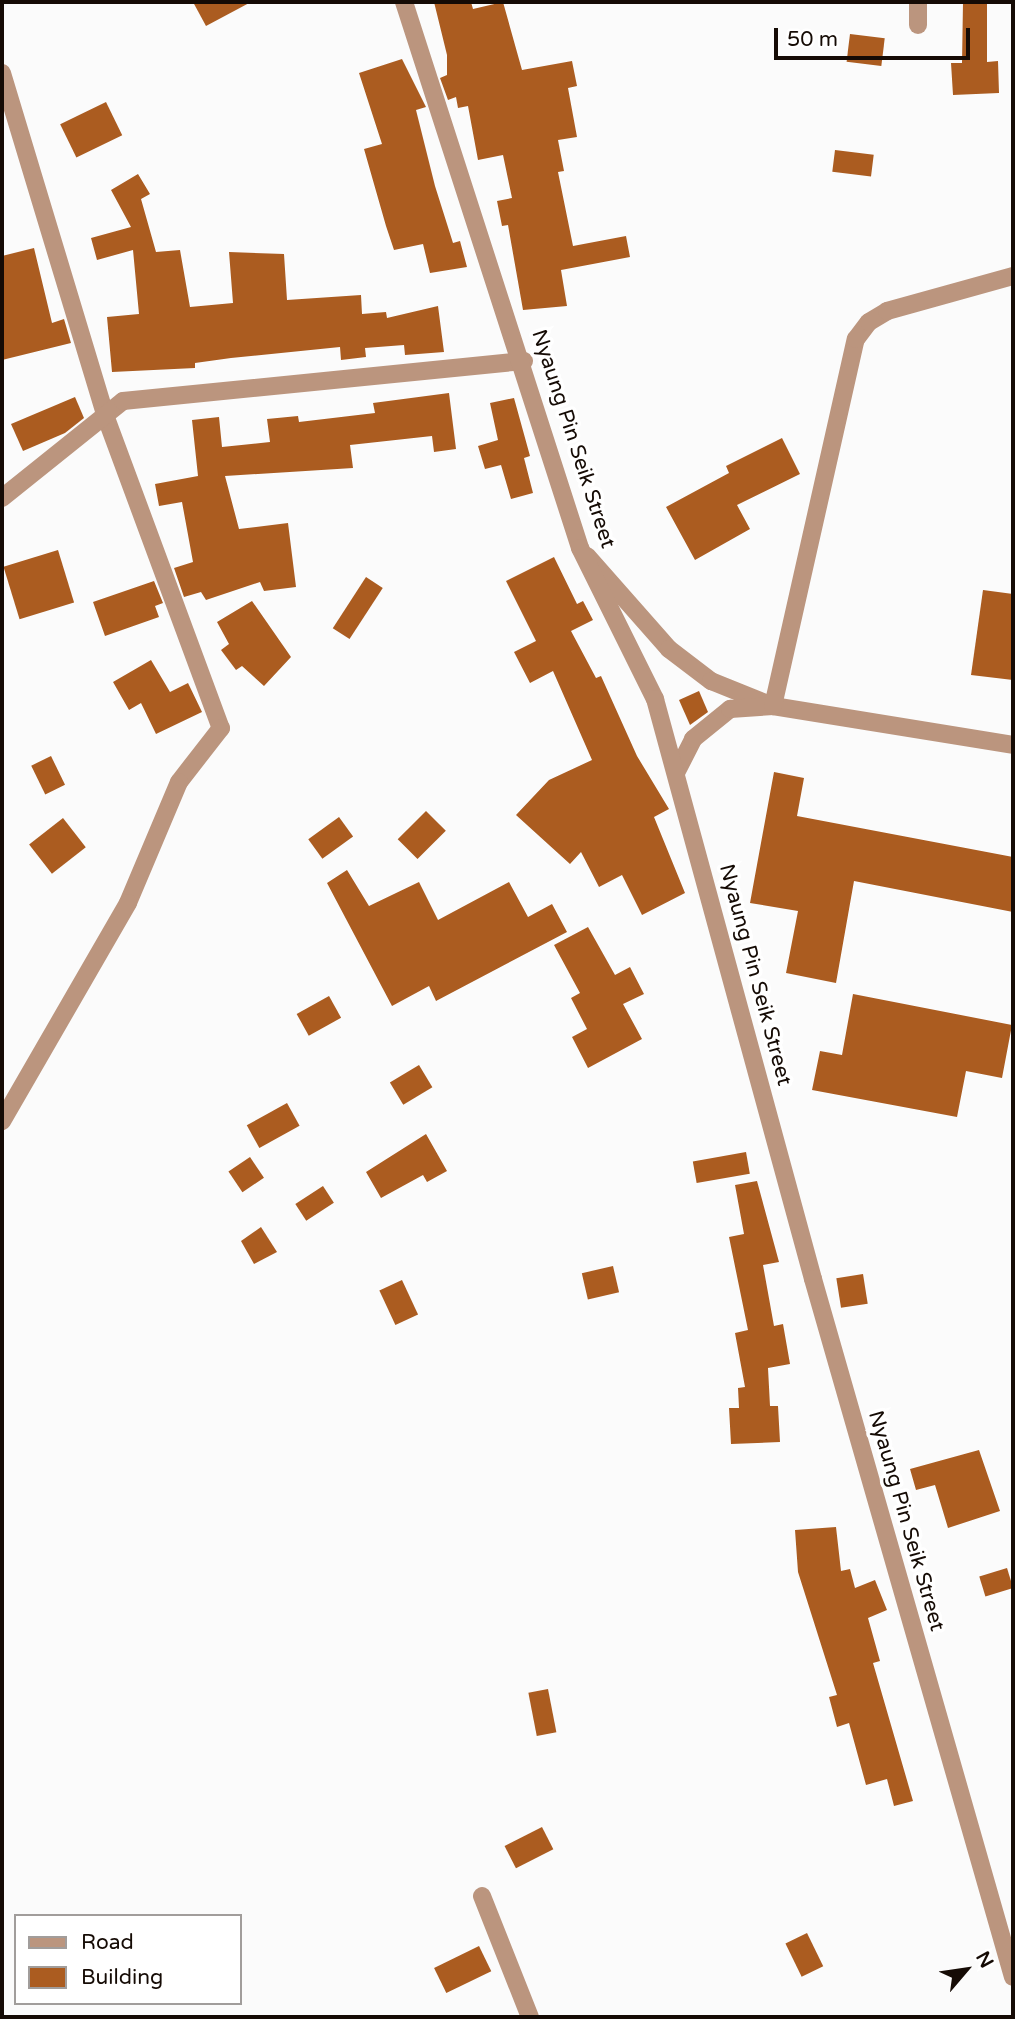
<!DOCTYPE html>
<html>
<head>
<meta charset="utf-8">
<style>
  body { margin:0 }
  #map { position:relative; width:1015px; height:2019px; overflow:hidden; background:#fbfbfb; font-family:"Varela Round",sans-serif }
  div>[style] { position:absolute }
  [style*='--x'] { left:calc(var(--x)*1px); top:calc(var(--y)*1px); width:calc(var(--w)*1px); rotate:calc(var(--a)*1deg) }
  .building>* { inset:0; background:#ab5c20; transform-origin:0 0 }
  .minor>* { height:18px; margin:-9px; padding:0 9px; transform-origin:9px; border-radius:9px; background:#bb957e }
  .tertiary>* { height:18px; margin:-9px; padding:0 9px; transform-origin:9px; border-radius:9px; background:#bb957e }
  span { translate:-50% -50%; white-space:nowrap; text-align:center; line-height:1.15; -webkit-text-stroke:7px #fff; paint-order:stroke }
  .street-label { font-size:21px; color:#150b05 }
  .frame { position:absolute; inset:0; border:4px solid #150b05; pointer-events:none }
  .legend { position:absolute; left:14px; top:1914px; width:228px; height:91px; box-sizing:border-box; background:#fff; border:2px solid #a19d9b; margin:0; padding:9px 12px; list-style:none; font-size:21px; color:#150b05 }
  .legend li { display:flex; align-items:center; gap:14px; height:35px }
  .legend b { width:35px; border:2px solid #a19d9b }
  .north { position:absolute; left:931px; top:1935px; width:70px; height:70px; -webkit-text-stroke:5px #fff; paint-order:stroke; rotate:61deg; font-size:19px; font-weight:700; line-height:28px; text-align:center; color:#150b05 }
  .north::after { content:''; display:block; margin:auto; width:24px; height:32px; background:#150b05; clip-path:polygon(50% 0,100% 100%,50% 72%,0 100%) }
  .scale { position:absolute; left:774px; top:28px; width:196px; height:32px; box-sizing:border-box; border:4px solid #150b05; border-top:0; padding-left:9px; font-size:21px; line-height:24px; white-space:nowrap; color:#150b05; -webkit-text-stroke:5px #fff; paint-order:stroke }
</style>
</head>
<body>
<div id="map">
  <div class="building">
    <i style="clip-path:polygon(193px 2px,251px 2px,206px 26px)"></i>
    <i style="clip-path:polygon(434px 2px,471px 2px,473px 9px,503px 2px,522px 70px,572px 61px,577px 86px,568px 88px,577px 137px,558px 140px,564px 171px,558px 172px,573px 246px,626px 236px,630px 257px,561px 270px,567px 306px,523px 310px,508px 225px,502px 226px,497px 201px,512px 198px,503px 155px,478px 160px,468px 106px,458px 108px,456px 97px,448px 100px,440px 78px,447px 75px,447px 55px)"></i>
    <i style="clip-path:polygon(963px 2px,987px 2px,987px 62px,998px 61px,999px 93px,953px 95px,951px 63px,962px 63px)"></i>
    <i style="left:850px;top:34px;width:35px;height:28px;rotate:7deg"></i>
    <i style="clip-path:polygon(402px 59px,426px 107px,416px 110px,435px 186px,453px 243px,460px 241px,467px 267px,430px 273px,423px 244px,394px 250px,386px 226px,364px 149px,382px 144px,359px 73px)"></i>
    <i style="left:106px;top:102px;width:37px;height:51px;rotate:64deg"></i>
    <i style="left:835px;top:150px;width:39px;height:22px;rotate:7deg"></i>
    <i style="clip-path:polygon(138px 174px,150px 194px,141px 199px,156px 252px,180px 250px,190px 307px,233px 303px,229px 252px,284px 254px,287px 300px,361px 295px,362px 314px,386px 312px,387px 318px,438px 306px,444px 352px,405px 355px,404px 345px,365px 348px,366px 357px,341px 360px,340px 347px,231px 358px,195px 363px,195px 368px,112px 372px,107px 317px,139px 314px,133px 250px,97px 260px,91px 238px,131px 227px,111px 190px)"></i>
    <i style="clip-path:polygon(34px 248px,52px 323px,64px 319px,71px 343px,2px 360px,2px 256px)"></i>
    <i style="clip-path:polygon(449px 393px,456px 449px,434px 452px,432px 436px,350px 445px,353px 468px,225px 476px,239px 529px,288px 523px,296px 587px,264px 591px,260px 582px,206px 600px,201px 592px,184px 597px,174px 568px,193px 562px,182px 502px,159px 506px,155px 484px,198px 476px,192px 420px,219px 417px,222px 447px,270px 442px,267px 419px,298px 416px,299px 422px,375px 413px,373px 403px)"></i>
    <i style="clip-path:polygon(75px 397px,84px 418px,65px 433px,23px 451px,11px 424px)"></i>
    <i style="clip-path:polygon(514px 398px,530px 456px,524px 458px,533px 493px,511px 499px,501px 465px,485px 469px,478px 446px,498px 440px,490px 403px)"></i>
    <i style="clip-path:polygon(782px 438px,800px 474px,737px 505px,750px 529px,695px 560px,666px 507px,729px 473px,726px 466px)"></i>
    <i style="left:58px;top:550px;width:55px;height:57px;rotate:73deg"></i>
    <i style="clip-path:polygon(554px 557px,577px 604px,583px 601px,593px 620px,571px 631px,596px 678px,601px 676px,637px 756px,669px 809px,654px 817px,685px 893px,642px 915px,622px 875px,599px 887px,581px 852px,570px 864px,516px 815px,549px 780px,592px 760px,553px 671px,530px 683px,514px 652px,536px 641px,506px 581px)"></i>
    <i style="left:366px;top:577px;width:20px;height:61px;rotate:33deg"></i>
    <i style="clip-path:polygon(154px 581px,163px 603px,155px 606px,159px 617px,105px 636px,93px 602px)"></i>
    <i style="clip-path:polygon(983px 590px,1013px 594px,1013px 680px,971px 675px)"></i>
    <i style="clip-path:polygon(252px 601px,291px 657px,264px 686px,242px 666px,236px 670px,221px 650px,229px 644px,217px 622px)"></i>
    <i style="clip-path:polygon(151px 660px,170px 692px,188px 683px,202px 712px,156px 734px,141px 703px,129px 710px,113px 682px)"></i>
    <i style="clip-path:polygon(699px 691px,708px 712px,690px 725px,679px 700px)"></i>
    <i style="left:51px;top:756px;width:32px;height:22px;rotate:64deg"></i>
    <i style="clip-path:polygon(774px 772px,804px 778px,797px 816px,1013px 857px,1013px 912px,854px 881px,836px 983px,786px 973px,798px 911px,750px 903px)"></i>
    <i style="left:426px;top:811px;width:28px;height:40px;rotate:45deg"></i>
    <i style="left:339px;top:817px;width:24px;height:38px;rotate:54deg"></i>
    <i style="left:63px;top:818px;width:37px;height:43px;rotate:52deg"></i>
    <i style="clip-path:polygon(347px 870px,369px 906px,419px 882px,438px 920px,509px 882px,528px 917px,552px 904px,567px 932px,436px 1001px,429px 986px,392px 1006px,327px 883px)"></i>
    <i style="clip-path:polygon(588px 927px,615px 975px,630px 967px,644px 994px,623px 1004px,642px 1039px,588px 1068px,572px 1037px,587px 1029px,571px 998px,580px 993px,554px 945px)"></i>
    <i style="clip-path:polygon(853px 994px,1012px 1025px,1002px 1078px,966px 1071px,957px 1117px,812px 1090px,820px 1051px,842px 1055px)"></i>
    <i style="left:329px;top:996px;width:25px;height:37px;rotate:61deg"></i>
    <i style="left:419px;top:1065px;width:26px;height:34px;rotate:59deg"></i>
    <i style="left:287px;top:1103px;width:26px;height:46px;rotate:61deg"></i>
    <i style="clip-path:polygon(426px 1134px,447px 1171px,427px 1182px,423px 1175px,381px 1198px,366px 1172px)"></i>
    <i style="left:746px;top:1152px;width:22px;height:54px;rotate:80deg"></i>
    <i style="left:250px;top:1157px;width:25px;height:26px;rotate:56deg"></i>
    <i style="clip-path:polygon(757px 1181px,779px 1262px,763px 1265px,774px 1326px,783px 1324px,790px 1364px,768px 1368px,770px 1406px,778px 1406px,780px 1442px,731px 1444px,729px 1408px,739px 1408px,738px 1388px,745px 1387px,735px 1333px,748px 1330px,729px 1237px,744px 1234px,735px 1185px)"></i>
    <i style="left:323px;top:1186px;width:20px;height:33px;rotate:57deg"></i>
    <i style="clip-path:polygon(261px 1227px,277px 1252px,254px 1264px,241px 1241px)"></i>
    <i style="left:613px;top:1266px;width:27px;height:32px;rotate:77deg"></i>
    <i style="left:863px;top:1274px;width:30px;height:27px;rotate:81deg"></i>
    <i style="left:402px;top:1280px;width:38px;height:25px;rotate:65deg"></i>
    <i style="clip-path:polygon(979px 1450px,1000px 1511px,948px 1528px,935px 1485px,916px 1490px,910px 1469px)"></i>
    <i style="clip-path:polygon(836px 1527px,841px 1571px,850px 1569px,855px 1588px,875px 1580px,887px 1610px,868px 1618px,880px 1661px,873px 1663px,913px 1801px,894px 1806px,887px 1779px,866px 1785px,849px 1723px,837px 1727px,829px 1697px,837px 1695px,798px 1572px,795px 1530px)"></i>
    <i style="left:1007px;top:1568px;width:21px;height:29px;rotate:73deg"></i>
    <i style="left:548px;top:1689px;width:44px;height:20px;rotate:79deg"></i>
    <i style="left:542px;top:1827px;width:25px;height:42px;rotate:63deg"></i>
    <i style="left:807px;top:1933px;width:37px;height:24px;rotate:64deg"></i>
    <i style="left:479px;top:1946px;width:28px;height:50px;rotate:64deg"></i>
  </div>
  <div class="minor">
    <i style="--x:918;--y:2;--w:23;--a:90"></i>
    <i style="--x:2;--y:73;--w:357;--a:73.2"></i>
    <i style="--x:105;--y:415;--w:334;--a:69.7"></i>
    <i style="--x:221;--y:728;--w:68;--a:127.9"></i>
    <i style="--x:179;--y:782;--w:131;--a:112.9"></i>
    <i style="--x:128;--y:903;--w:252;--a:120"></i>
    <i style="--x:2;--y:498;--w:155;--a:-38.7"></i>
    <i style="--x:123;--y:401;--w:403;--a:-5.7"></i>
    <i style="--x:587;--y:556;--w:124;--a:48.6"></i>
    <i style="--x:669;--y:649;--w:53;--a:37.3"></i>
    <i style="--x:711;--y:681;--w:67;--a:22"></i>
    <i style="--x:773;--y:706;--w:243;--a:9.2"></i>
    <i style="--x:677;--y:771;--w:36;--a:-63"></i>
    <i style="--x:693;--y:739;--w:48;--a:-39"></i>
    <i style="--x:730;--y:709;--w:43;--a:-4"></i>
    <i style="--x:773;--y:706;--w:376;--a:-77.3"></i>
    <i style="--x:856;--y:339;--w:21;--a:-53"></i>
    <i style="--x:869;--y:322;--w:21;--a:-31"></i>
    <i style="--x:887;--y:311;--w:131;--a:-15.5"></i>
    <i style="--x:482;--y:1896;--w:130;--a:68.4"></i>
  </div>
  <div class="tertiary">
    <i style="--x:404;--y:2;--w:574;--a:72.13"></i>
    <i style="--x:580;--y:548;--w:169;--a:63.6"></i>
    <i style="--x:655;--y:699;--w:601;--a:74.76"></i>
    <i style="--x:813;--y:1279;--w:726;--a:74.01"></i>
  </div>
  <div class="street-label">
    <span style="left:573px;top:439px;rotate:72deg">Nyaung Pin Seik Street</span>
    <span style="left:755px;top:975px;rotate:75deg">Nyaung Pin Seik Street</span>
    <span style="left:906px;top:1521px;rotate:74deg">Nyaung Pin Seik Street</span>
  </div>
  <div class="frame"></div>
  <ul class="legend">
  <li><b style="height:9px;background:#bb957e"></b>Road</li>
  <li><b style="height:19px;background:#ab5c20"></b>Building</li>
  </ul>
  <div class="north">N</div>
  <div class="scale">50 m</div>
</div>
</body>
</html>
